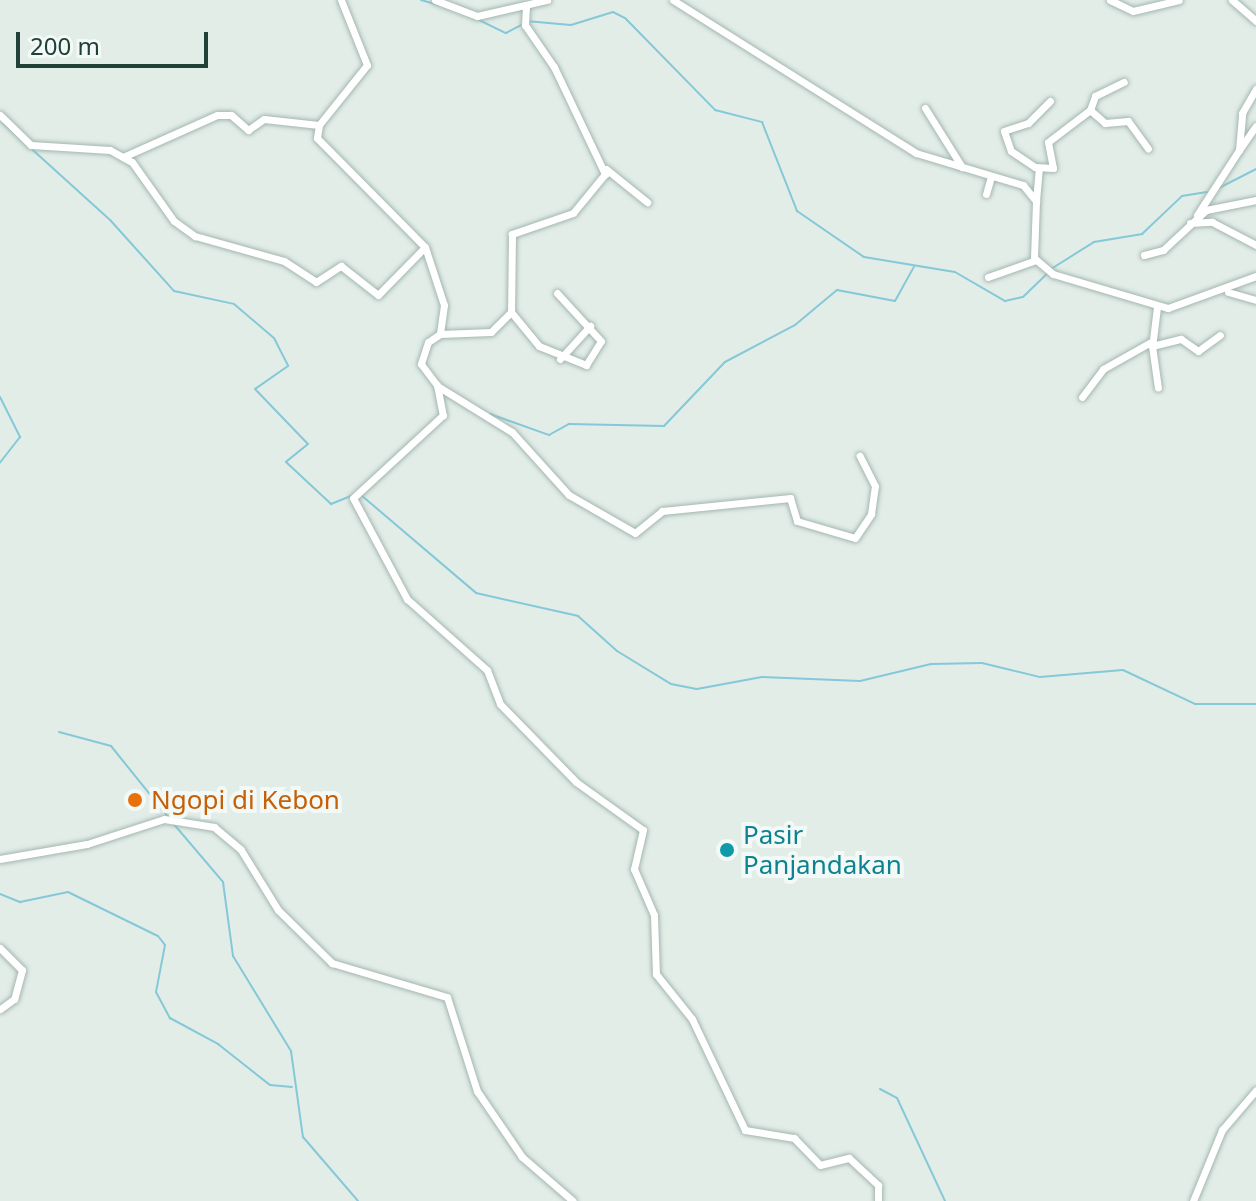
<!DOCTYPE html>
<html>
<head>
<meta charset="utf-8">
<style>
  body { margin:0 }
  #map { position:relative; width:1256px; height:1201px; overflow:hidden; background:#e2ede8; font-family:"Noto Sans",sans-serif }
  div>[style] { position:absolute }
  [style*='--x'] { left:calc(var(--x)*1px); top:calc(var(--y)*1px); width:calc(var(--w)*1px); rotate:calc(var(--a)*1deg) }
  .stream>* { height:2px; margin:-1px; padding:0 1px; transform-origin:1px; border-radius:1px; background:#85c8d7 }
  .roads { filter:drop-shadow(0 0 2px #a4b6b0) drop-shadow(0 0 2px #a4b6b0) }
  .minor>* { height:7px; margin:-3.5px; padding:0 3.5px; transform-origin:3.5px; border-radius:3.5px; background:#fff }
  .dots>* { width:22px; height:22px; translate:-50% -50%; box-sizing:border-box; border:4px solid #f3f9f6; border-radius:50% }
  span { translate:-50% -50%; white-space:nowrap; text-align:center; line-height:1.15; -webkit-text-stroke:8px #f3f9f6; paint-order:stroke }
  .food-label { font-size:26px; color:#c56008 }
  .left { translate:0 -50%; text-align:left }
  .culture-label { font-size:26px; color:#0d838f }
  .scale { position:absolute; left:16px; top:32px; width:192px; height:36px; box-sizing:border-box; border:4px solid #204038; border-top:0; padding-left:10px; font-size:24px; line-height:28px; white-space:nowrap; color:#204038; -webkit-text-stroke:6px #f3f9f6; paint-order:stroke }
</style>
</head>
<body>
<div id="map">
  <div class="stream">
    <i style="--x:421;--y:0;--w:19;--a:16"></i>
    <i style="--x:477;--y:19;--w:32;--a:26"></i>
    <i style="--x:506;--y:33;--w:17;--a:-28"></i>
    <i style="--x:526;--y:21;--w:45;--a:5.1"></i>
    <i style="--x:571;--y:25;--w:44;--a:-17.2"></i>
    <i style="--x:613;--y:12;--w:13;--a:27"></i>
    <i style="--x:625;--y:18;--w:129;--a:45.6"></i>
    <i style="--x:715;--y:110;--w:49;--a:14.3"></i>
    <i style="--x:762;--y:122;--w:96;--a:68.5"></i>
    <i style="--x:797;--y:211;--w:81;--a:34.5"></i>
    <i style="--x:864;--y:257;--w:92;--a:9.4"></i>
    <i style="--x:955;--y:272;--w:58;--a:30.1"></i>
    <i style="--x:1005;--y:301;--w:18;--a:-13"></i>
    <i style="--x:1023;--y:297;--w:33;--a:-44"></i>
    <i style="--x:3;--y:123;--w:146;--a:42.2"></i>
    <i style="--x:111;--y:221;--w:94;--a:48"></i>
    <i style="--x:174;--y:291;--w:61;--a:12.2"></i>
    <i style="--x:234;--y:304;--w:52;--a:40.4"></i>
    <i style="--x:274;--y:338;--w:31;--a:63"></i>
    <i style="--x:288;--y:366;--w:40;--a:145.1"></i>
    <i style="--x:255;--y:389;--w:76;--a:46.1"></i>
    <i style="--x:308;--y:444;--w:28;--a:141"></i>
    <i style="--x:286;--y:462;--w:62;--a:43"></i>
    <i style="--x:331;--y:504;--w:22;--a:-22"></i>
    <i style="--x:1217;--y:189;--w:44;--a:-27.1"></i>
    <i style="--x:1051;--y:269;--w:51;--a:-32.1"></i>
    <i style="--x:1094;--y:242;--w:49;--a:-9.5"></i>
    <i style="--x:1142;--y:234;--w:55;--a:-43.5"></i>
    <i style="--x:1182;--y:196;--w:25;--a:-9"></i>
    <i style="--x:0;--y:397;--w:45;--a:63.4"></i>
    <i style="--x:20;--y:437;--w:33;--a:128"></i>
    <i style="--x:490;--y:414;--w:63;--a:19.6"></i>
    <i style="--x:549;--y:435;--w:23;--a:-29"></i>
    <i style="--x:569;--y:424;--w:95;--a:1.2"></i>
    <i style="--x:664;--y:426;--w:88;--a:-46.4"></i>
    <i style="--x:725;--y:362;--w:79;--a:-27.9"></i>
    <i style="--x:795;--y:325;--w:55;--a:-39.8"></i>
    <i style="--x:837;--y:290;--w:59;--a:10.7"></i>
    <i style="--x:895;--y:301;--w:39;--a:-61"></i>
    <i style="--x:361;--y:495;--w:151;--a:40.4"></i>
    <i style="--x:476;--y:593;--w:105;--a:12.7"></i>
    <i style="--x:578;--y:616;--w:52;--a:41.9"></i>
    <i style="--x:617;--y:651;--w:63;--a:31.4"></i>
    <i style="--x:671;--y:684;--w:26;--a:11"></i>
    <i style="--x:697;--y:689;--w:66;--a:-10.5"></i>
    <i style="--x:762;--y:677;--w:98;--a:2.3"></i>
    <i style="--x:860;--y:681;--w:73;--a:-13.5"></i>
    <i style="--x:931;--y:664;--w:51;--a:-1.1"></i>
    <i style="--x:982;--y:663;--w:60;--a:13.6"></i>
    <i style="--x:1040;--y:677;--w:83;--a:-4.8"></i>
    <i style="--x:1123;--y:670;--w:80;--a:25.3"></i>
    <i style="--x:1195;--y:704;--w:61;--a:0"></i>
    <i style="--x:59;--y:732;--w:54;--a:15.1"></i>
    <i style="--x:111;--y:746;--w:91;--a:51.2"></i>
    <i style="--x:172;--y:822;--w:79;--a:49.6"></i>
    <i style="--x:223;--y:882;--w:75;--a:82.3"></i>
    <i style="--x:233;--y:956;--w:111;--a:58.6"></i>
    <i style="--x:291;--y:1051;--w:87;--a:82.1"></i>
    <i style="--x:303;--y:1137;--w:84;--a:49.3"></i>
    <i style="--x:0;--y:894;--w:22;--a:22"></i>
    <i style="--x:20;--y:902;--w:49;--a:-11.8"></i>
    <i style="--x:68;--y:892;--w:100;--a:26.1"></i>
    <i style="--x:158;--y:936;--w:11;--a:52"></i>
    <i style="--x:165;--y:945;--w:48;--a:100.8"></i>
    <i style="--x:156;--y:992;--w:30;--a:62"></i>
    <i style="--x:170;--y:1018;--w:55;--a:28.4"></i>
    <i style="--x:218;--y:1044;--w:66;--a:38.3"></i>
    <i style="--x:270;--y:1085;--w:22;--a:5"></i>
    <i style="--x:880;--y:1089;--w:19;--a:28"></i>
    <i style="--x:897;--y:1098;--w:114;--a:65"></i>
  </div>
  <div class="roads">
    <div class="minor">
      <i style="--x:341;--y:0;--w:70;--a:68.2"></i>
      <i style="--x:367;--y:65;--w:77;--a:128.7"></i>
      <i style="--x:319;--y:125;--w:13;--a:99"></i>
      <i style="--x:317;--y:138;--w:153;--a:45.3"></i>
      <i style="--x:435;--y:0;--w:45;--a:20.9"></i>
      <i style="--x:477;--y:16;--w:72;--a:-12.9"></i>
      <i style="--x:673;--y:0;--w:287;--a:32.2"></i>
      <i style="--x:916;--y:153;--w:112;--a:16.7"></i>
      <i style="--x:1023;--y:185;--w:21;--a:51"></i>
      <i style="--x:1036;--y:201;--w:57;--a:92"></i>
      <i style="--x:1034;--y:258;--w:25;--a:40"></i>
      <i style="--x:1053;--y:274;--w:120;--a:16.5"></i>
      <i style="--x:1168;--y:308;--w:94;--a:-20"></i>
      <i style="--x:1110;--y:0;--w:25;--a:26"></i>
      <i style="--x:1133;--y:11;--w:47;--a:-13.4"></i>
      <i style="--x:1232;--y:0;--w:32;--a:41"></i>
      <i style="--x:526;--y:6;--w:19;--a:93"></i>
      <i style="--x:525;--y:25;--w:51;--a:55.4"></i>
      <i style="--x:554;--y:67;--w:119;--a:64.5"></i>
      <i style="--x:605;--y:174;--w:50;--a:129.4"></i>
      <i style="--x:573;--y:213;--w:65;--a:161"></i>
      <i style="--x:512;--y:234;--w:78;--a:90.7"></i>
      <i style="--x:511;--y:312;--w:28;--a:135"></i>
      <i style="--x:491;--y:332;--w:51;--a:177.8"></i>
      <i style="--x:440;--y:334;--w:14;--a:146"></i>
      <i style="--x:428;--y:342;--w:23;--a:108"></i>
      <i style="--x:421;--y:364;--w:26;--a:53"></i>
      <i style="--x:437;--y:385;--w:31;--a:79"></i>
      <i style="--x:443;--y:415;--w:122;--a:137.3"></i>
      <i style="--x:353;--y:498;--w:115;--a:61.9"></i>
      <i style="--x:407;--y:599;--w:107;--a:41.6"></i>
      <i style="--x:487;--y:670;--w:36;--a:69"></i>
      <i style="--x:500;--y:704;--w:109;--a:45.7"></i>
      <i style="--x:576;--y:782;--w:82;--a:35.6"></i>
      <i style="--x:643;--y:830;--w:40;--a:103"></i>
      <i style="--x:634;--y:869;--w:50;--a:66.5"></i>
      <i style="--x:654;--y:915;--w:59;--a:88.1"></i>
      <i style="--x:656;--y:974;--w:58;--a:51.3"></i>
      <i style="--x:692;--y:1019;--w:123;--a:64.5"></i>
      <i style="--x:745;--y:1130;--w:50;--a:9.3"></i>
      <i style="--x:794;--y:1138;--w:37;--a:46"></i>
      <i style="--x:820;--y:1165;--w:30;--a:-14"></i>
      <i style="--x:849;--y:1158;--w:40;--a:43"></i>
      <i style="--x:878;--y:1185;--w:16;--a:90"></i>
      <i style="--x:1050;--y:101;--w:31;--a:135"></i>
      <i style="--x:1028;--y:123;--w:25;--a:162"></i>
      <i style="--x:1004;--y:131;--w:21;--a:71"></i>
      <i style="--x:1011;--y:151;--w:29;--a:34"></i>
      <i style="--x:1035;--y:167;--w:18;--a:3"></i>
      <i style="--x:1053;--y:168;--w:26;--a:-101"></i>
      <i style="--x:1048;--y:142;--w:53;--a:-37.3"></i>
      <i style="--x:1090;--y:110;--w:20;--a:41"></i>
      <i style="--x:1105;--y:123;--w:23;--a:-5"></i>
      <i style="--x:1128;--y:121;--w:34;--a:54"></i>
      <i style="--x:925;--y:108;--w:70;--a:57.9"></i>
      <i style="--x:1090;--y:110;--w:15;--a:-70"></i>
      <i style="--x:1095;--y:96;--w:32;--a:-26"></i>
      <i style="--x:0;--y:115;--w:43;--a:44.1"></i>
      <i style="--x:31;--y:145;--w:79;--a:3.6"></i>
      <i style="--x:110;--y:150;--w:25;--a:29"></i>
      <i style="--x:132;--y:162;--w:72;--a:54.6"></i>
      <i style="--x:174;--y:221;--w:26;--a:36"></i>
      <i style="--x:195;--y:236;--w:92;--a:15.7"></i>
      <i style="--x:284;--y:261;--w:38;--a:33"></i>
      <i style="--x:316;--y:282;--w:30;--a:-33"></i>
      <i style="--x:341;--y:266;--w:47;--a:38.1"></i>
      <i style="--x:378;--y:295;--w:67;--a:-45.6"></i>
      <i style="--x:425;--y:247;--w:61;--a:71.9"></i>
      <i style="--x:444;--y:305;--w:29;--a:98"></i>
      <i style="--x:1239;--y:150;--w:29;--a:-55"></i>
      <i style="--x:123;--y:157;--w:103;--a:-24.1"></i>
      <i style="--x:217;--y:115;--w:14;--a:0"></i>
      <i style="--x:231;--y:115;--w:23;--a:41"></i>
      <i style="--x:248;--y:130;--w:19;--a:-35"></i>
      <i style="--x:264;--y:119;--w:55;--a:6.2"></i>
      <i style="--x:606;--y:169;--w:53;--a:38.8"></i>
      <i style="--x:986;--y:194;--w:18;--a:-74"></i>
      <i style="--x:1036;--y:201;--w:33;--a:-85"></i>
      <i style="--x:1197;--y:215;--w:77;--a:-57.1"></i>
      <i style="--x:1239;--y:150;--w:37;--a:-85"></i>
      <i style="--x:1242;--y:113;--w:28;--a:-60"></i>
      <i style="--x:1190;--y:223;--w:22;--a:-3"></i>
      <i style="--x:1212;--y:222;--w:50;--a:27.6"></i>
      <i style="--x:1144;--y:255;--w:20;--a:-15"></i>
      <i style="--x:1163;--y:250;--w:59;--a:-42.9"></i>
      <i style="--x:1206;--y:210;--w:51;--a:-11.3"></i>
      <i style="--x:988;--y:277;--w:51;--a:-19.5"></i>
      <i style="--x:1228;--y:292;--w:29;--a:16"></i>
      <i style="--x:1157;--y:307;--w:39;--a:97"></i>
      <i style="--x:1152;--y:346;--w:30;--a:-14"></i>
      <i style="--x:1181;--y:339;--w:21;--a:35"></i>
      <i style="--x:1198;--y:351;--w:27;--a:-36"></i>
      <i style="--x:511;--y:312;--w:44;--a:50.5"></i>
      <i style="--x:539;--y:346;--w:51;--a:22"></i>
      <i style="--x:586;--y:365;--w:28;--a:-58"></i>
      <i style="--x:601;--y:341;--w:65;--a:-132.5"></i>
      <i style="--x:1152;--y:346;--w:42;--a:81.9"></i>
      <i style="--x:560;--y:359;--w:45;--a:-47.7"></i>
      <i style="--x:439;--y:387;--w:86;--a:31.7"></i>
      <i style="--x:512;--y:432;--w:85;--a:47.9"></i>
      <i style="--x:569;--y:495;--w:76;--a:29.9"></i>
      <i style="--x:635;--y:533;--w:35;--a:-39"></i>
      <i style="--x:662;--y:511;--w:129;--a:-5.8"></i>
      <i style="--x:790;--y:498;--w:24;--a:73"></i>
      <i style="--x:797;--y:521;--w:60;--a:16.3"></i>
      <i style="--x:855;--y:538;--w:29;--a:-56"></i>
      <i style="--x:871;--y:514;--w:28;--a:-82"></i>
      <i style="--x:875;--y:486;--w:34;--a:-117"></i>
      <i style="--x:1082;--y:397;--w:35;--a:-53"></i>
      <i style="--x:1103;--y:369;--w:55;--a:-29.4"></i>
      <i style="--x:0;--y:859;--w:88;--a:-9.8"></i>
      <i style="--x:87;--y:844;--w:81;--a:-18"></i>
      <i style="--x:164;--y:819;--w:51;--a:9.1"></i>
      <i style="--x:214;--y:827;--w:35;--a:40"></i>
      <i style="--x:241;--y:850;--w:70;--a:58.3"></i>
      <i style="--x:278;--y:910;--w:76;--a:44.5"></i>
      <i style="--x:332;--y:963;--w:120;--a:16.5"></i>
      <i style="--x:447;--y:997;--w:99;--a:72.3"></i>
      <i style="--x:477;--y:1091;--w:80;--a:55.7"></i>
      <i style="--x:522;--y:1157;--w:67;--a:40.8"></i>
      <i style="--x:0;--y:948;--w:31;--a:45"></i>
      <i style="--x:22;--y:970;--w:30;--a:105"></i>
      <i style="--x:14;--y:999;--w:17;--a:144"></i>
      <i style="--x:1193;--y:1201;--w:77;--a:-67.8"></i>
      <i style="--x:1222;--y:1130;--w:52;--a:-49.6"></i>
    </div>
  </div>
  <div class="dots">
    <i style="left:135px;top:800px;background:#e8710a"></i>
    <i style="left:727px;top:850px;background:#0f9aa8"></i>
  </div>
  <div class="food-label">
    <span class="left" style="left:151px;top:800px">Ngopi di Kebon</span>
  </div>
  <div class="culture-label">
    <span class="left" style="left:743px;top:850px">Pasir<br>Panjandakan</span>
  </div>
  <div class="scale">200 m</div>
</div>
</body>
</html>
